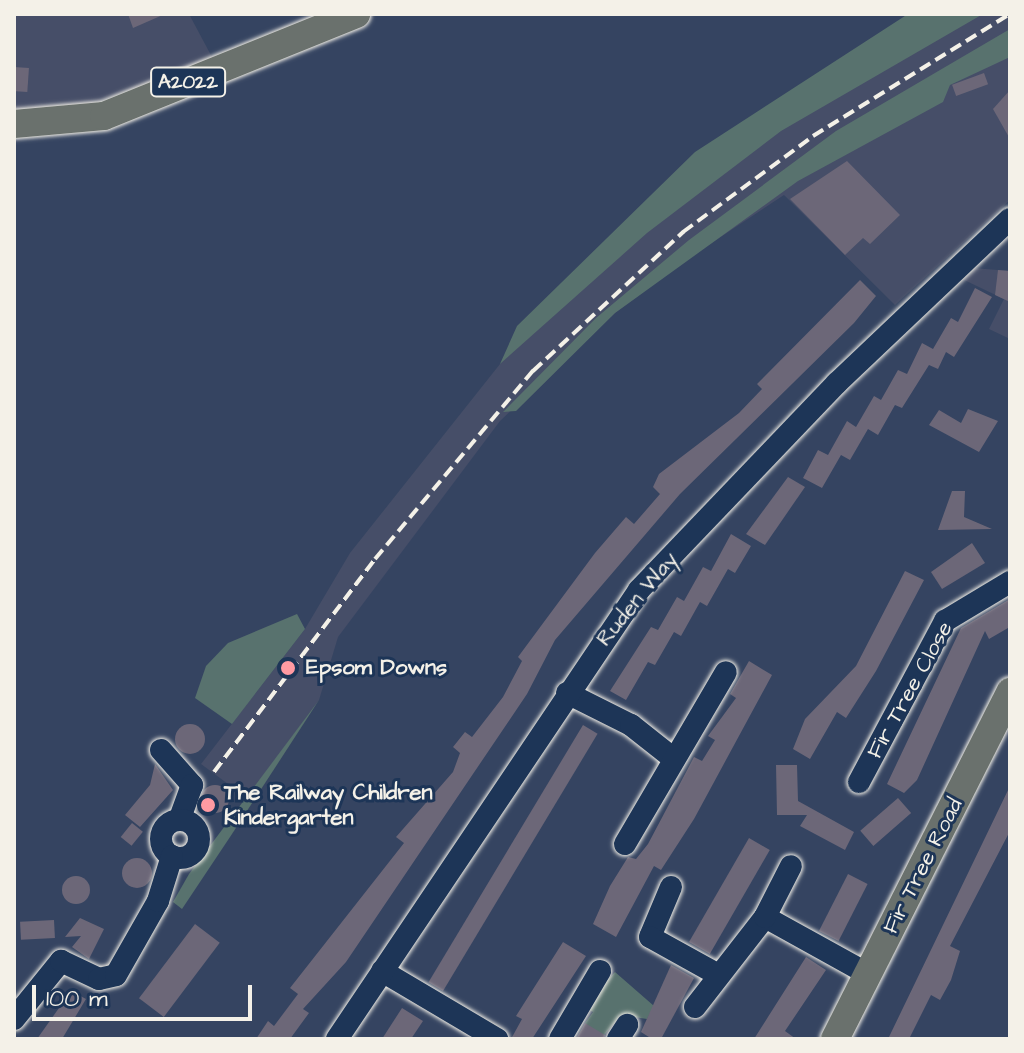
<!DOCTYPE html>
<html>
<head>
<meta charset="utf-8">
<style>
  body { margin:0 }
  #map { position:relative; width:1024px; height:1053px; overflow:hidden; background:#354461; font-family:"Architects Daughter",sans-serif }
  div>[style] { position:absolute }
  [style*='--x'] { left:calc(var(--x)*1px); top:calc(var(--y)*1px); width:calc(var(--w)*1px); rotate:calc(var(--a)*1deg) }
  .built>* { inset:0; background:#464e68 }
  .green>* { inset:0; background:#58726e }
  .building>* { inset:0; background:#6c6778; transform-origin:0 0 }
  .round { border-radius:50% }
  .roads { filter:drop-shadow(0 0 2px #f4f1e8) drop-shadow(0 0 2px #f4f1e8) }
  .minor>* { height:22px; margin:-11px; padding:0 11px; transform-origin:11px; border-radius:11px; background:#1d3557 }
  .minor>.ring { margin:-11px; padding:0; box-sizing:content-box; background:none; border:22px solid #1d3557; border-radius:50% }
  .major>* { height:28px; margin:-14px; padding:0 14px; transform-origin:14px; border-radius:14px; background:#6a716d }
  .rail>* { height:4px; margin-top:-2px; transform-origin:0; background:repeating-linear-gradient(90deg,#f4f1e8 0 12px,transparent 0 18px) }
  .dots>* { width:22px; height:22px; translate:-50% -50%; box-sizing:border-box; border:4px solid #1d3557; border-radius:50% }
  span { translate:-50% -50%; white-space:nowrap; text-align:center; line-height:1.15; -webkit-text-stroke:6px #1d3557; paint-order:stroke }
  .shield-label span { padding:2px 6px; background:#1d3557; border:2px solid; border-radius:6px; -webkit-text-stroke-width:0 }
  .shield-label { font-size:20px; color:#f4f1e8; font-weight:700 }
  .street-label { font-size:22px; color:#f4f1e8 }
  .poi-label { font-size:22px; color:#f4f1e8; font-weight:700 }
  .left { translate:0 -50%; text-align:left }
  .frame { position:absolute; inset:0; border:16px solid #f4f1e8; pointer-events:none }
  .scale { position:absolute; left:32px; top:985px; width:220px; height:36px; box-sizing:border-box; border:4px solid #f4f1e8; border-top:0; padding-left:10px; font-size:24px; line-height:28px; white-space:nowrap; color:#f4f1e8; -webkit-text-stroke:6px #1d3557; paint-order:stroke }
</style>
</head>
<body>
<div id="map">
  <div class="built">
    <i style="clip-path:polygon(14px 14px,189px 14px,213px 59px,78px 109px,14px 113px)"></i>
    <i style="clip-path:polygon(908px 14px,1010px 14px,1010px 200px,895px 305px,784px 195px,698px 252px,615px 313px,500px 421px,338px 637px,319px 700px,247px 798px,201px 764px,305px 629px,350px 553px,500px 364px,585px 273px)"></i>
    <i style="clip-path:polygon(973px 268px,1010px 271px,1010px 339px,989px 329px,1004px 299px,960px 278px)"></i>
  </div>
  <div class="green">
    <i style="clip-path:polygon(908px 14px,983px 14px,781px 131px,647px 233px,500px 364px,517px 326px,695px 152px)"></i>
    <i style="clip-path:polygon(1010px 29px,1010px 57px,950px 85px,943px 102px,798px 181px,615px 313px,516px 411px,503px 412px,596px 318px,689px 240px,836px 131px)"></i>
    <i style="clip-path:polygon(297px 614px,305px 629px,232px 724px,195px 698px,206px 666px,228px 643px)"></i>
    <i style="clip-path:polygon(319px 700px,232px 834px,182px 909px,173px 902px,189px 874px)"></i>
    <i style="clip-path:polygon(615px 972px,654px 1006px,647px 1019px,621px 1015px,601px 1039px,585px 1023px,593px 1012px,583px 1006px)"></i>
  </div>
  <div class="building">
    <i style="clip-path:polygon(128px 14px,165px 14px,133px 28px)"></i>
    <i style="left:14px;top:67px;width:15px;height:24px;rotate:4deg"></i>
    <i style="left:984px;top:73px;width:12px;height:34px;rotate:70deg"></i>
    <i style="clip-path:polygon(1010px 90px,1010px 139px,993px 109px)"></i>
    <i style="clip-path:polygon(847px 161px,900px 215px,870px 244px,863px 238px,845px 255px,790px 199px)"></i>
    <i style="clip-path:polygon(998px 270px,1010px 271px,1010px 302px,995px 295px)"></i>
    <i style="clip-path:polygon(860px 280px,876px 296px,854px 323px,680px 494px,555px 640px,527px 694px,346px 962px,303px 1009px,309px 1013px,290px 1039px,256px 1039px,268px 1021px,274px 1026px,298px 994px,290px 988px,404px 843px,396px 837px,453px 772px,460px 753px,453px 747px,465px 732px,472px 737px,503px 697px,522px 661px,518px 657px,595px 553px,626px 517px,634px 524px,660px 494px,653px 487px,659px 474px,739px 413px,762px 389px,757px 384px)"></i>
    <i style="clip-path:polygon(975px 288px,992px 297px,954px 357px,946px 352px,938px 369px,929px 365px,902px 408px,895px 405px,878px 435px,868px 429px,850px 460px,841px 455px,822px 488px,803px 478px,818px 450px,828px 455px,847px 421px,856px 427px,874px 396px,881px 400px,898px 370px,907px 374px,922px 343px,933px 349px,951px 318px,958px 322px)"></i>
    <i style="clip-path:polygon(968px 409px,998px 421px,979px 452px,929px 425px,939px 410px,961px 423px)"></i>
    <i style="clip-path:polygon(788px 477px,805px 487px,765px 545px,746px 534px)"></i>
    <i style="clip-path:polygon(952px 491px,965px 491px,964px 517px,992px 529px,938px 530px)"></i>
    <i style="clip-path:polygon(731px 534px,751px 546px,735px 573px,728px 569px,707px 606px,700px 602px,681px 636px,674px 632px,655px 665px,648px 662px,626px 700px,610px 691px,651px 627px,658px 630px,677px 597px,684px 601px,703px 567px,711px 571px)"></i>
    <i style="clip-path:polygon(972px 543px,985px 563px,942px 589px,931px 572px)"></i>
    <i style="clip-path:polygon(905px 571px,924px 580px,876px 671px,846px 718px,837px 712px,810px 759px,793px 749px,805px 719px,856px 666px)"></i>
    <i style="clip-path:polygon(1010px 599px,1008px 628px,989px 639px,985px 631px,917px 780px,904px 793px,887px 784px,961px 628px)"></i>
    <i style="clip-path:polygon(749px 661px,772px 675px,694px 819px,661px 870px,654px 866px,616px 937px,593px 924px,610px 886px,628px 857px,636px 859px,648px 844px,694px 757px,702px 761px,715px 740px,708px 736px,736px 698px,730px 694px)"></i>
    <i class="round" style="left:175px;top:724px;width:30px;height:30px"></i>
    <i style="left:583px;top:725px;width:17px;height:300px;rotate:31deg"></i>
    <i style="clip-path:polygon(155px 764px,173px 790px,140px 827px,125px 815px,150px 785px)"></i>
    <i style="clip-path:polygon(776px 765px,797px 765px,798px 801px,854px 832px,845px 850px,800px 826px,807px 815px,777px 815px)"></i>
    <i class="round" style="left:201px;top:785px;width:28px;height:28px"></i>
    <i style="clip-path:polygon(1010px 786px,1010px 831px,950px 946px,960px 951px,951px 980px,940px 1000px,931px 995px,909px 1039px,888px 1039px)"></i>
    <i style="left:898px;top:798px;width:20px;height:50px;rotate:49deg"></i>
    <i style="left:132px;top:823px;width:14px;height:18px;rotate:39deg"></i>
    <i style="left:749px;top:838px;width:24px;height:120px;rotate:30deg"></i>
    <i class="round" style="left:122px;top:858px;width:30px;height:30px"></i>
    <i style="left:848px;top:874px;width:22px;height:64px;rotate:27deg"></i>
    <i class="round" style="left:62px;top:876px;width:28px;height:28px"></i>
    <i style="clip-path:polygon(80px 918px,104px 929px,89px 959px,72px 947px,81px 936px,65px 937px)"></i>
    <i style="left:54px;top:920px;width:18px;height:34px;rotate:87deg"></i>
    <i style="left:195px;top:924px;width:31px;height:93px;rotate:37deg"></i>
    <i style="clip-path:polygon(563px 942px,586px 956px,532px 1039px,511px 1039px,522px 1019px,516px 1016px)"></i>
    <i style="clip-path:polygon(806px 957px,826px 970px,785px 1031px,796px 1039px,754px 1039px)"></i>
    <i style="clip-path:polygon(671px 965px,694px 978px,661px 1039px,652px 1039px,641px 1032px)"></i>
    <i style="clip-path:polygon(71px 991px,86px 999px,62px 1039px,37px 1039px)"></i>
    <i style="clip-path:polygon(402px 1008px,423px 1021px,411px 1039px,382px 1039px)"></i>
    <i style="clip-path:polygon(585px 1023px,605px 1035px,604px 1039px,576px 1039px)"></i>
  </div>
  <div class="roads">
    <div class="minor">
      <i style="--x:567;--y:693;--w:72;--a:26.6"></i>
      <i style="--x:631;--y:725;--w:55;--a:38.3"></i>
      <i style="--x:161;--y:750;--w:47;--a:48.5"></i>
      <i style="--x:192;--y:785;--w:37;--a:110"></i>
      <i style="--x:859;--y:782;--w:183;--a:-61.9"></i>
      <i style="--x:945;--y:621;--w:76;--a:-31"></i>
      <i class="ring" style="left:161px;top:820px;width:16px;height:16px"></i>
      <i style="--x:625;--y:844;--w:199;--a:-59.6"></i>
      <i style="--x:671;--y:887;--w:54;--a:112.8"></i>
      <i style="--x:650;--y:937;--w:74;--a:29"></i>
      <i style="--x:765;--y:917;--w:118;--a:29"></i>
      <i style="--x:382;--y:971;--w:134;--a:30.6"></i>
      <i style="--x:695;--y:1007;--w:114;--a:-52.1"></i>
      <i style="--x:765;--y:917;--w:57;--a:-63"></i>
      <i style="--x:14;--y:1019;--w:75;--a:-51"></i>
      <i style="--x:61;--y:961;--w:42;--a:25.3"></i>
      <i style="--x:99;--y:979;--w:17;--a:-13"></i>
      <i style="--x:116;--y:975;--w:85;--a:-60.4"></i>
      <i style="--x:158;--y:901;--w:47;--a:-72.7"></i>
      <i style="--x:337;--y:1039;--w:541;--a:-56.07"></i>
      <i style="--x:639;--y:590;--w:286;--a:-46.3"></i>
      <i style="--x:837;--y:383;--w:238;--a:-43.5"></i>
      <i style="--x:560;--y:1039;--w:79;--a:-59.5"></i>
      <i style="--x:618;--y:1039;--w:17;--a:-57"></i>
    </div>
    <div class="major">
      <i style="--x:14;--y:124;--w:90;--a:-5.1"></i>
      <i style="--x:104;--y:116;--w:272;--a:-22"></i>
      <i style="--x:835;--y:1039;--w:389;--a:-63.2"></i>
    </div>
  </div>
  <div class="rail">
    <i style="--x:214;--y:772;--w:267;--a:-52.9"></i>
    <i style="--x:375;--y:559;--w:246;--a:-50"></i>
    <i style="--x:533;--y:371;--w:205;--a:-42.8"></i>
    <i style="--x:683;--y:232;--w:162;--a:-36.4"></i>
    <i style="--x:813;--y:136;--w:232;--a:-31.8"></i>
  </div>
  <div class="dots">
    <i style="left:288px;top:668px;background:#ff9aa2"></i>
    <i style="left:208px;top:805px;background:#ff9aa2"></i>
  </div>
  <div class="shield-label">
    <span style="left:188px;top:82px">A2022</span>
  </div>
  <div class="street-label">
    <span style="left:637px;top:599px;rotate:-51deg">Ruden Way</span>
    <span style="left:910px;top:690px;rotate:-61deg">Fir Tree Close</span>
    <span style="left:923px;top:866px;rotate:-63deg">Fir Tree Road</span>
  </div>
  <div class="poi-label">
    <span class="left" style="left:306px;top:668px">Epsom Downs</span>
    <span class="left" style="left:224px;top:805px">The Railway Children<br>Kindergarten</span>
  </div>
  <div class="frame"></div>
  <div class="scale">100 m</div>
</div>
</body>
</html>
